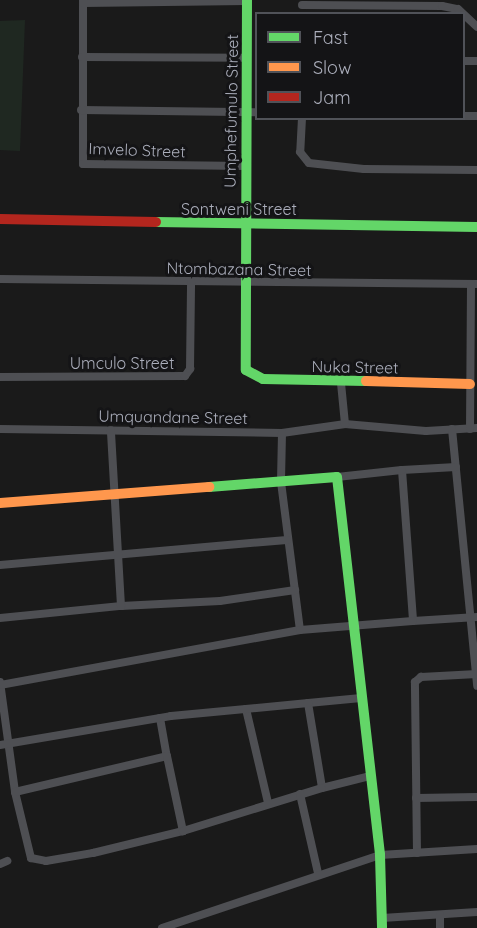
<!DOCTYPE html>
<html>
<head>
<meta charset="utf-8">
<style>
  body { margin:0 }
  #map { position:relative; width:477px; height:928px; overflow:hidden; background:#1a1a1a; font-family:Quicksand,sans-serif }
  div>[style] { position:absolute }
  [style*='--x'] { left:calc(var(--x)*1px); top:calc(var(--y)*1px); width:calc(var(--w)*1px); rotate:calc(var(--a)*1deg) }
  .green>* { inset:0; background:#1f2821 }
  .street>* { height:8px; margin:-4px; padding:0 4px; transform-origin:4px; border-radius:4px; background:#4e4f53 }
  .fast>* { height:10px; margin:-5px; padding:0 5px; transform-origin:5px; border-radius:5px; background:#63d668 }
  .slow>* { height:10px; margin:-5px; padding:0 5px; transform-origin:5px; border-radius:5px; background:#ff974d }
  .jam>* { height:10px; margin:-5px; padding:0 5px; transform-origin:5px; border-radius:5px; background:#b3261e }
  span { translate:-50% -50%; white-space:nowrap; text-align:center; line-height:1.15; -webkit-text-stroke:6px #141416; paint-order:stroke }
  .street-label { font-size:16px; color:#abaebb }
  .legend { position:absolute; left:255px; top:12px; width:210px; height:108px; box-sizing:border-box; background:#141416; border:2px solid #505258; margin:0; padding:8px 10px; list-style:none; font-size:18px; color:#abaebb }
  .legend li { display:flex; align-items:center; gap:12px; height:30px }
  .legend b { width:30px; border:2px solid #505258 }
</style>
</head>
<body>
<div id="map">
  <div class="green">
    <i style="clip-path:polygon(25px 20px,20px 151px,0 150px,0 21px)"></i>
  </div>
  <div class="street">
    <i style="--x:83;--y:0;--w:164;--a:90"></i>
    <i style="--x:83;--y:164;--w:163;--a:0.7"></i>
    <i style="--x:83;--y:3;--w:164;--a:-0.7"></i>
    <i style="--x:302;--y:5;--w:140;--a:0.4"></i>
    <i style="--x:442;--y:6;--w:16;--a:11"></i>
    <i style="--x:458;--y:9;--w:26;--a:43"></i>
    <i style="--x:82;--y:57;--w:165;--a:0.3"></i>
    <i style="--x:464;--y:61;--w:13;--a:0"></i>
    <i style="--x:81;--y:110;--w:175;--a:0.7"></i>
    <i style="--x:464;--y:116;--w:13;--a:0"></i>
    <i style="--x:302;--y:118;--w:34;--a:93"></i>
    <i style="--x:300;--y:152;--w:14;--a:51"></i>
    <i style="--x:309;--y:163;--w:55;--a:6.2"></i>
    <i style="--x:364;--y:169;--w:113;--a:0.5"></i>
    <i style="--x:0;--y:279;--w:477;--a:0.6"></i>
    <i style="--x:0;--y:377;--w:185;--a:-0.3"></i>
    <i style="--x:185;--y:376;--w:9;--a:-54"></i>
    <i style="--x:190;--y:369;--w:87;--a:-89.3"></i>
    <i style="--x:345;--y:424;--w:81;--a:4.9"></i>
    <i style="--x:426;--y:431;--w:51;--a:-3.4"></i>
    <i style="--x:0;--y:429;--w:282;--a:0.8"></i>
    <i style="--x:282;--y:433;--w:64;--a:-8.1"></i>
    <i style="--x:345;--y:424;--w:41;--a:-95.6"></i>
    <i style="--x:452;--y:429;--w:258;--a:84.4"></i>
    <i style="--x:470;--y:429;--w:145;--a:-89.6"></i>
    <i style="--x:282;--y:433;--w:49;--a:91.2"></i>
    <i style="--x:281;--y:482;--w:149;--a:82.7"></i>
    <i style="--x:456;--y:467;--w:54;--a:176.8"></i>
    <i style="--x:402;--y:470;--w:151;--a:85.8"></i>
    <i style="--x:413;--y:621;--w:64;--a:-3.6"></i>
    <i style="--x:337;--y:477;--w:65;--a:-6.1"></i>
    <i style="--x:0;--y:565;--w:288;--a:-5"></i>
    <i style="--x:121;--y:606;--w:99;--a:-2.9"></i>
    <i style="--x:220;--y:601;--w:76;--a:-8.3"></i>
    <i style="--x:0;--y:618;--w:122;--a:-5.7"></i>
    <i style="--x:121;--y:606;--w:176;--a:-93.3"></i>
    <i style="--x:0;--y:682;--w:111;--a:82.2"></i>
    <i style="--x:15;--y:792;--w:68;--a:76.4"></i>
    <i style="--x:31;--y:858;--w:15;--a:11"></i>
    <i style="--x:46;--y:861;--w:48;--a:-9.7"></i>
    <i style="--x:93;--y:853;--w:93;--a:-13.7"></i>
    <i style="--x:0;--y:685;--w:305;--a:-10.4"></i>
    <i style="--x:300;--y:630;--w:113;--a:-4.6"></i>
    <i style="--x:361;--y:698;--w:53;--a:174.6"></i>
    <i style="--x:308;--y:703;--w:86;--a:80.6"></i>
    <i style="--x:322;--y:788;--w:49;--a:-14"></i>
    <i style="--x:246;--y:709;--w:97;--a:76.8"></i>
    <i style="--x:160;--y:718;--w:39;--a:80"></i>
    <i style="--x:0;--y:745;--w:173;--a:-9.6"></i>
    <i style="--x:171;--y:716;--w:138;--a:-5.4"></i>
    <i style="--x:15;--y:792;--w:156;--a:-13.3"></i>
    <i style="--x:167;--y:756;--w:77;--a:78"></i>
    <i style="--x:183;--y:831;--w:145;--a:-17.2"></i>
    <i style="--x:300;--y:794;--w:81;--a:77.2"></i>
    <i style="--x:416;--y:798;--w:61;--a:-0.9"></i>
    <i style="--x:417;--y:853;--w:171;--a:-90.7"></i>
    <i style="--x:415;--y:682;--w:8;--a:-40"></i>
    <i style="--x:421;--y:677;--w:56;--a:-3.1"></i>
    <i style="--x:0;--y:864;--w:8;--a:-23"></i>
    <i style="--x:382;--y:918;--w:95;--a:-3.6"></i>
    <i style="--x:162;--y:928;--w:230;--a:-18.5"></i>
    <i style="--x:380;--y:855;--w:97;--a:-3.5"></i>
    <i style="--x:440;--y:928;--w:13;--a:-90"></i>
  </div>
  <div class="fast">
    <i style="--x:247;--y:0;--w:370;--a:90.2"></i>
    <i style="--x:246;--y:370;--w:19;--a:28"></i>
    <i style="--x:263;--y:379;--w:103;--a:1.1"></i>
    <i style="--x:156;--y:222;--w:321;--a:0.9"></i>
    <i style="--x:209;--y:487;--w:128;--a:-4.5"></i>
    <i style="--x:337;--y:477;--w:380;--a:83.5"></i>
    <i style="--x:380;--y:855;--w:73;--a:88.4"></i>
  </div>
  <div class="slow">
    <i style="--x:366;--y:381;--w:104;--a:1.7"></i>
    <i style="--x:0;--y:503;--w:210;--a:-4.4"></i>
  </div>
  <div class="jam">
    <i style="--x:0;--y:219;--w:156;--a:1.1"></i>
  </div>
  <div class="street-label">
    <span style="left:231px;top:111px;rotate:-89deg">Umphefumulo Street</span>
    <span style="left:137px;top:150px;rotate:2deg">Imvelo Street</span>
    <span style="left:239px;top:209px">Sontweni Street</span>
    <span style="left:239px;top:269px;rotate:1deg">Ntombazana Street</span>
    <span style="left:122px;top:363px">Umculo Street</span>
    <span style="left:355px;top:367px;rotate:1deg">Nuka Street</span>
    <span style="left:173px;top:417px;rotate:1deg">Umquandane Street</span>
  </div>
  <ul class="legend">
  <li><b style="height:8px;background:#63d668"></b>Fast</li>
  <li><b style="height:8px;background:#ff974d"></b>Slow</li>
  <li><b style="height:8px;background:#b3261e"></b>Jam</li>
  </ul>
</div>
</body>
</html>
